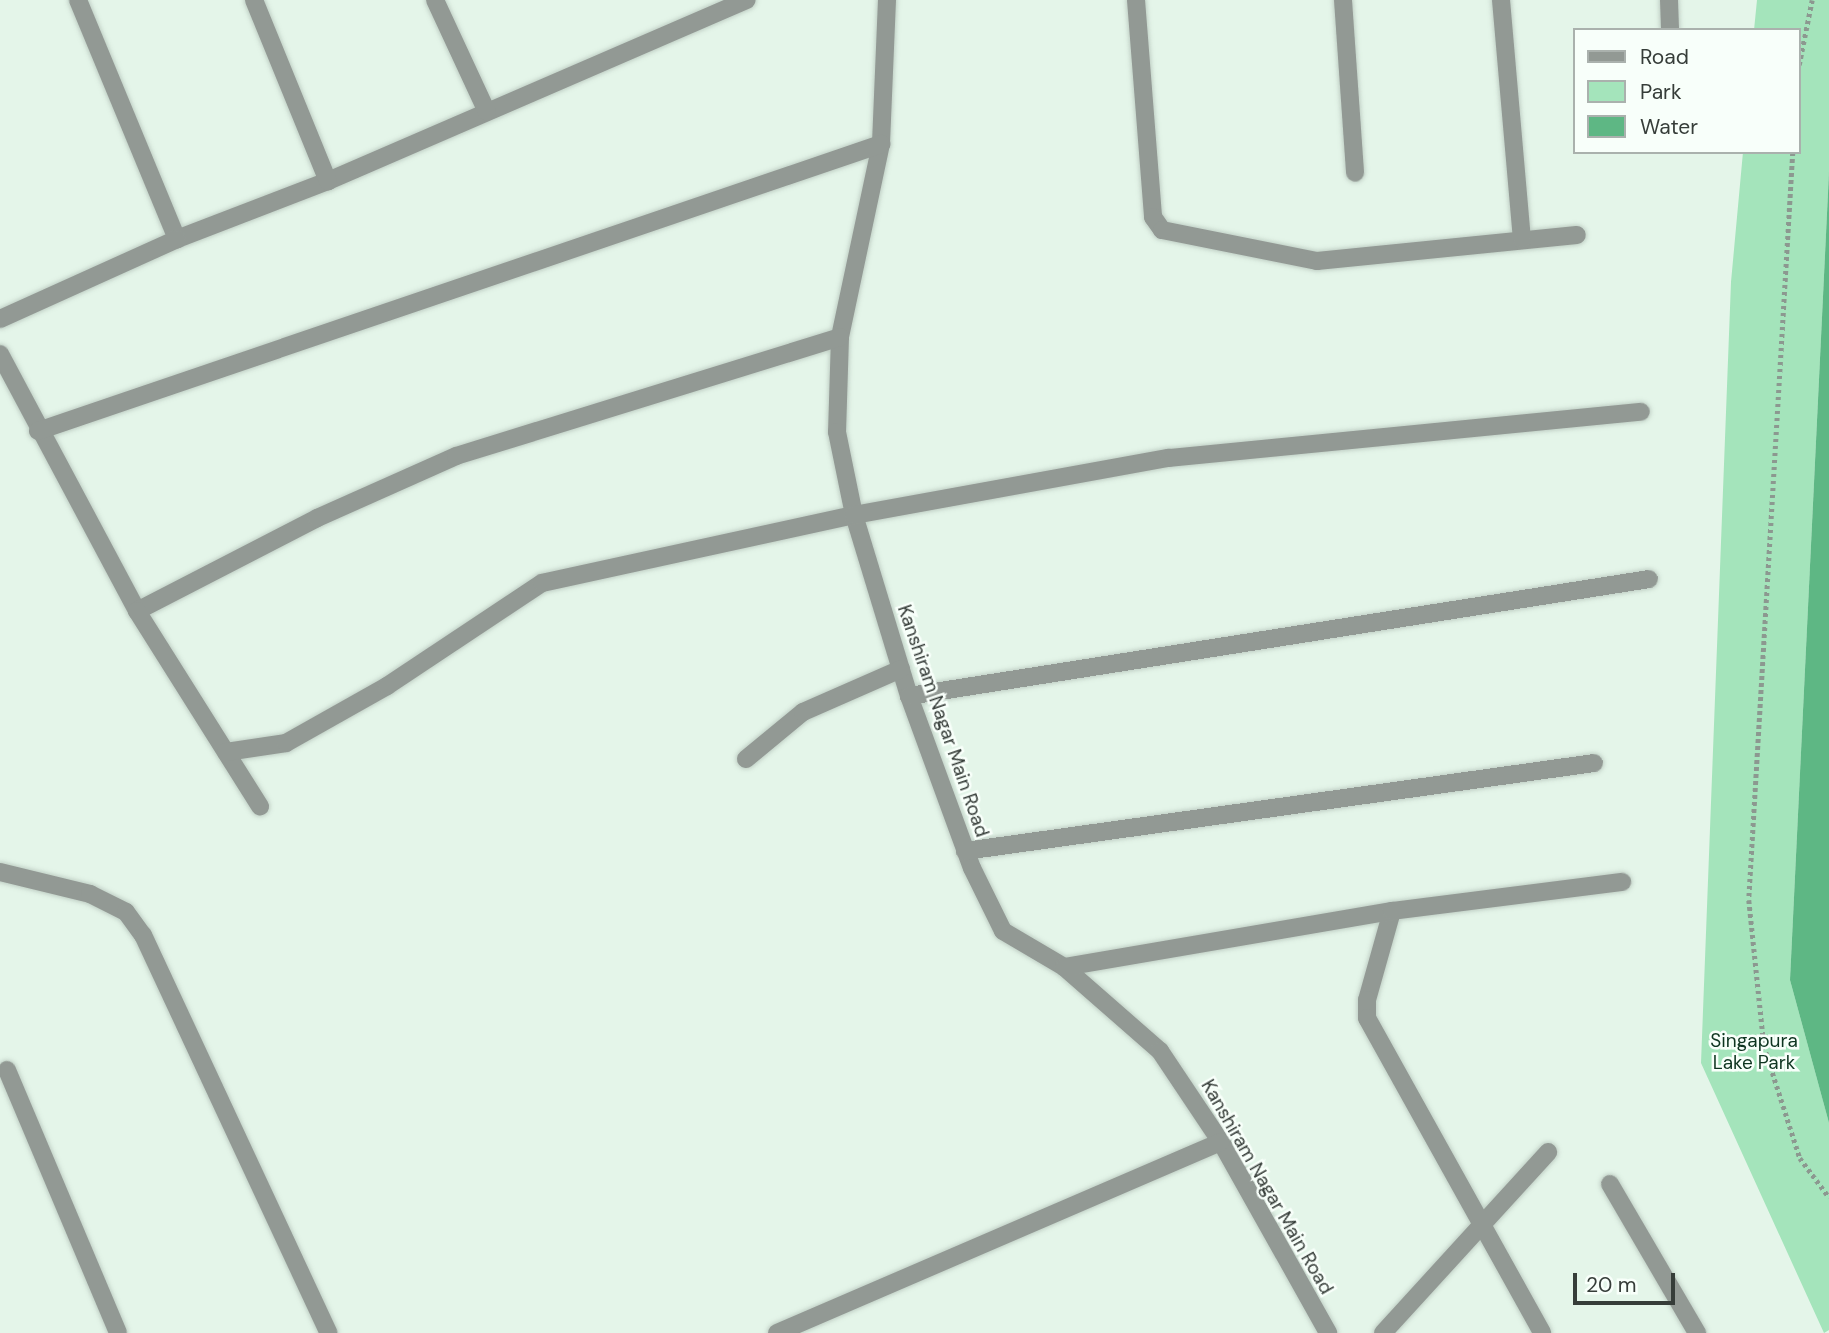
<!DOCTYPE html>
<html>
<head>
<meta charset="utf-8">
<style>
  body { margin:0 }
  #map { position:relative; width:1829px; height:1333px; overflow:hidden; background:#e4f5e9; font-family:"DM Sans",sans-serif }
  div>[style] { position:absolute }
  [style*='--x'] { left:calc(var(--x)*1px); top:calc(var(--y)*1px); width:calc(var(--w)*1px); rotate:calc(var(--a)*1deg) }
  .green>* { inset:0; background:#a4e4bb }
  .water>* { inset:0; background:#5eb784 }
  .path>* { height:4.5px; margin-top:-2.25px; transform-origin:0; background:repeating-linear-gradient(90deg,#8c9890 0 3.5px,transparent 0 7px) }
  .roads { filter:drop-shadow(0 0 2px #c1d0c6) drop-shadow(0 0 2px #c1d0c6) }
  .minor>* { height:18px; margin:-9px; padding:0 9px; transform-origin:9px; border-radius:9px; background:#929994 }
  span { translate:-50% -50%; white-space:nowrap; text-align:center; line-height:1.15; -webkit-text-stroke:5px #f8fffa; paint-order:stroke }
  .street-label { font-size:19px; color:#363d39 }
  .park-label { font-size:19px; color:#0e3520 }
  .legend { position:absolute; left:1573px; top:28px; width:228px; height:126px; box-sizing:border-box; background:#f8fffa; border:2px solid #aab1ad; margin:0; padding:9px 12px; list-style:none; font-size:21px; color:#363d39 }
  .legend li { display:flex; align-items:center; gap:14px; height:35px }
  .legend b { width:35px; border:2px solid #aab1ad }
  .scale { position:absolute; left:1573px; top:1273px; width:102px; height:32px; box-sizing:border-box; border:4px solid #363d39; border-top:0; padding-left:9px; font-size:21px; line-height:24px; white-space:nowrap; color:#363d39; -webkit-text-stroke:5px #f8fffa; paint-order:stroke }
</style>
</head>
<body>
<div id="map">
  <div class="green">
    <i style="clip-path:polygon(1757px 0,1829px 0,1829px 172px,1790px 980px,1829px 1123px,1829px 1330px,1824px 1333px,1701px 1063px,1731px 282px,1743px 152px,1799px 152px,1799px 30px,1754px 30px)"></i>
  </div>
  <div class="water">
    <i style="clip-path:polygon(1829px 172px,1829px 1123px,1790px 980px)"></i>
  </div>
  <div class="path">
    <i style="--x:1799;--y:65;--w:66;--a:-78.7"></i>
    <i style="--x:1793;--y:152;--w:749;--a:93.37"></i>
    <i style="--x:1749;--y:900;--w:147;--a:84.1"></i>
    <i style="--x:1764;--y:1046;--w:118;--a:72.2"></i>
    <i style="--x:1800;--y:1158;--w:49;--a:53.4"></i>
  </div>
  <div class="roads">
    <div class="minor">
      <i style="--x:78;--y:0;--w:259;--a:67.5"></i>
      <i style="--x:177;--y:239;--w:162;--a:-21"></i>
      <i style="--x:328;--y:181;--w:456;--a:-23.4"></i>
      <i style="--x:254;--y:0;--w:196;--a:67.8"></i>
      <i style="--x:435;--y:0;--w:123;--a:65.1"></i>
      <i style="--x:887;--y:0;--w:144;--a:92.4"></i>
      <i style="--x:881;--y:144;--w:197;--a:102"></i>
      <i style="--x:840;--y:337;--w:95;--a:91.8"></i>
      <i style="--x:837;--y:432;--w:85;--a:78.4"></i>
      <i style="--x:854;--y:515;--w:189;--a:73.1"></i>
      <i style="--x:909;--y:696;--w:183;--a:69.9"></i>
      <i style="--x:972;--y:868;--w:70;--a:63.8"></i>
      <i style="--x:1003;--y:931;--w:71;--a:30.5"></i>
      <i style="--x:1064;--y:967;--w:128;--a:41.2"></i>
      <i style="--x:1160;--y:1051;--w:110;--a:56.2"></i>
      <i style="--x:1221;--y:1142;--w:219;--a:60.7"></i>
      <i style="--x:1136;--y:0;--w:218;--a:85.5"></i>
      <i style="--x:1153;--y:217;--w:16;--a:55"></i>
      <i style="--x:1162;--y:230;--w:158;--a:11.3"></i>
      <i style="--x:1317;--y:261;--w:261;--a:-5.7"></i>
      <i style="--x:1343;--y:0;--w:173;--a:86"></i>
      <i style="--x:1501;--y:0;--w:240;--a:85"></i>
      <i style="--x:1669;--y:0;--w:30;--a:88"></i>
      <i style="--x:0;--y:319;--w:194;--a:-24.3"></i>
      <i style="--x:0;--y:354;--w:291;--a:61.9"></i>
      <i style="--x:137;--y:611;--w:203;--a:-27.3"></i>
      <i style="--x:317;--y:518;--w:152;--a:-24"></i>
      <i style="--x:456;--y:456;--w:402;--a:-17.2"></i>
      <i style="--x:38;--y:431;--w:891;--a:-18.8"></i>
      <i style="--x:137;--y:611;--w:231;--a:57.8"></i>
      <i style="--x:909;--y:696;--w:749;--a:-8.98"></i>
      <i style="--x:226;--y:752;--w:61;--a:-8.5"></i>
      <i style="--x:286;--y:743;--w:116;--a:-29.4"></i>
      <i style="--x:387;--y:686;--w:186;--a:-33.6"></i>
      <i style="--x:542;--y:583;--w:319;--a:-12.3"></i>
      <i style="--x:854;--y:515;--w:320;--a:-10.3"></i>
      <i style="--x:1169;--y:458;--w:474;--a:-5.6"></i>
      <i style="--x:746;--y:759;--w:74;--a:-39.5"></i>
      <i style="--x:803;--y:712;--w:107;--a:-23.7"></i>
      <i style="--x:965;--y:851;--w:635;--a:-7.96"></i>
      <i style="--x:0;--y:872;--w:93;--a:13.7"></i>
      <i style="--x:90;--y:894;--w:40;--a:26.6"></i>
      <i style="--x:126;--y:912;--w:29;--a:54"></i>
      <i style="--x:143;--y:935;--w:439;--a:65"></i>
      <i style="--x:1392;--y:911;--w:92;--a:105.7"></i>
      <i style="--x:1367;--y:1000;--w:18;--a:90"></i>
      <i style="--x:1367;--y:1018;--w:360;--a:60.9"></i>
      <i style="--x:1064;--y:967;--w:333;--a:-9.7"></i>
      <i style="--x:1392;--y:911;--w:232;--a:-7.2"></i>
      <i style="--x:7;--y:1070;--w:285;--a:67.1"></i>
      <i style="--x:1610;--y:1184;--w:173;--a:59.7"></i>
      <i style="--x:777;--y:1333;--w:483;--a:-23.3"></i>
      <i style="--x:1383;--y:1333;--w:245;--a:-47.6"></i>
    </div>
  </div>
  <div class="street-label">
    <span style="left:943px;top:721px;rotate:71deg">Kanshiram Nagar Main Road</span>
    <span style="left:1267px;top:1187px;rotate:60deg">Kanshiram Nagar Main Road</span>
  </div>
  <div class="park-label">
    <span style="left:1754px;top:1052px">Singapura<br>Lake Park</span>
  </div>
  <ul class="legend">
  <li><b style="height:9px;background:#929994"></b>Road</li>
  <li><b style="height:19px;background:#a4e4bb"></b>Park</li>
  <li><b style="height:19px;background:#5eb784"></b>Water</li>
  </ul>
  <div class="scale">20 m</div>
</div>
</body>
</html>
